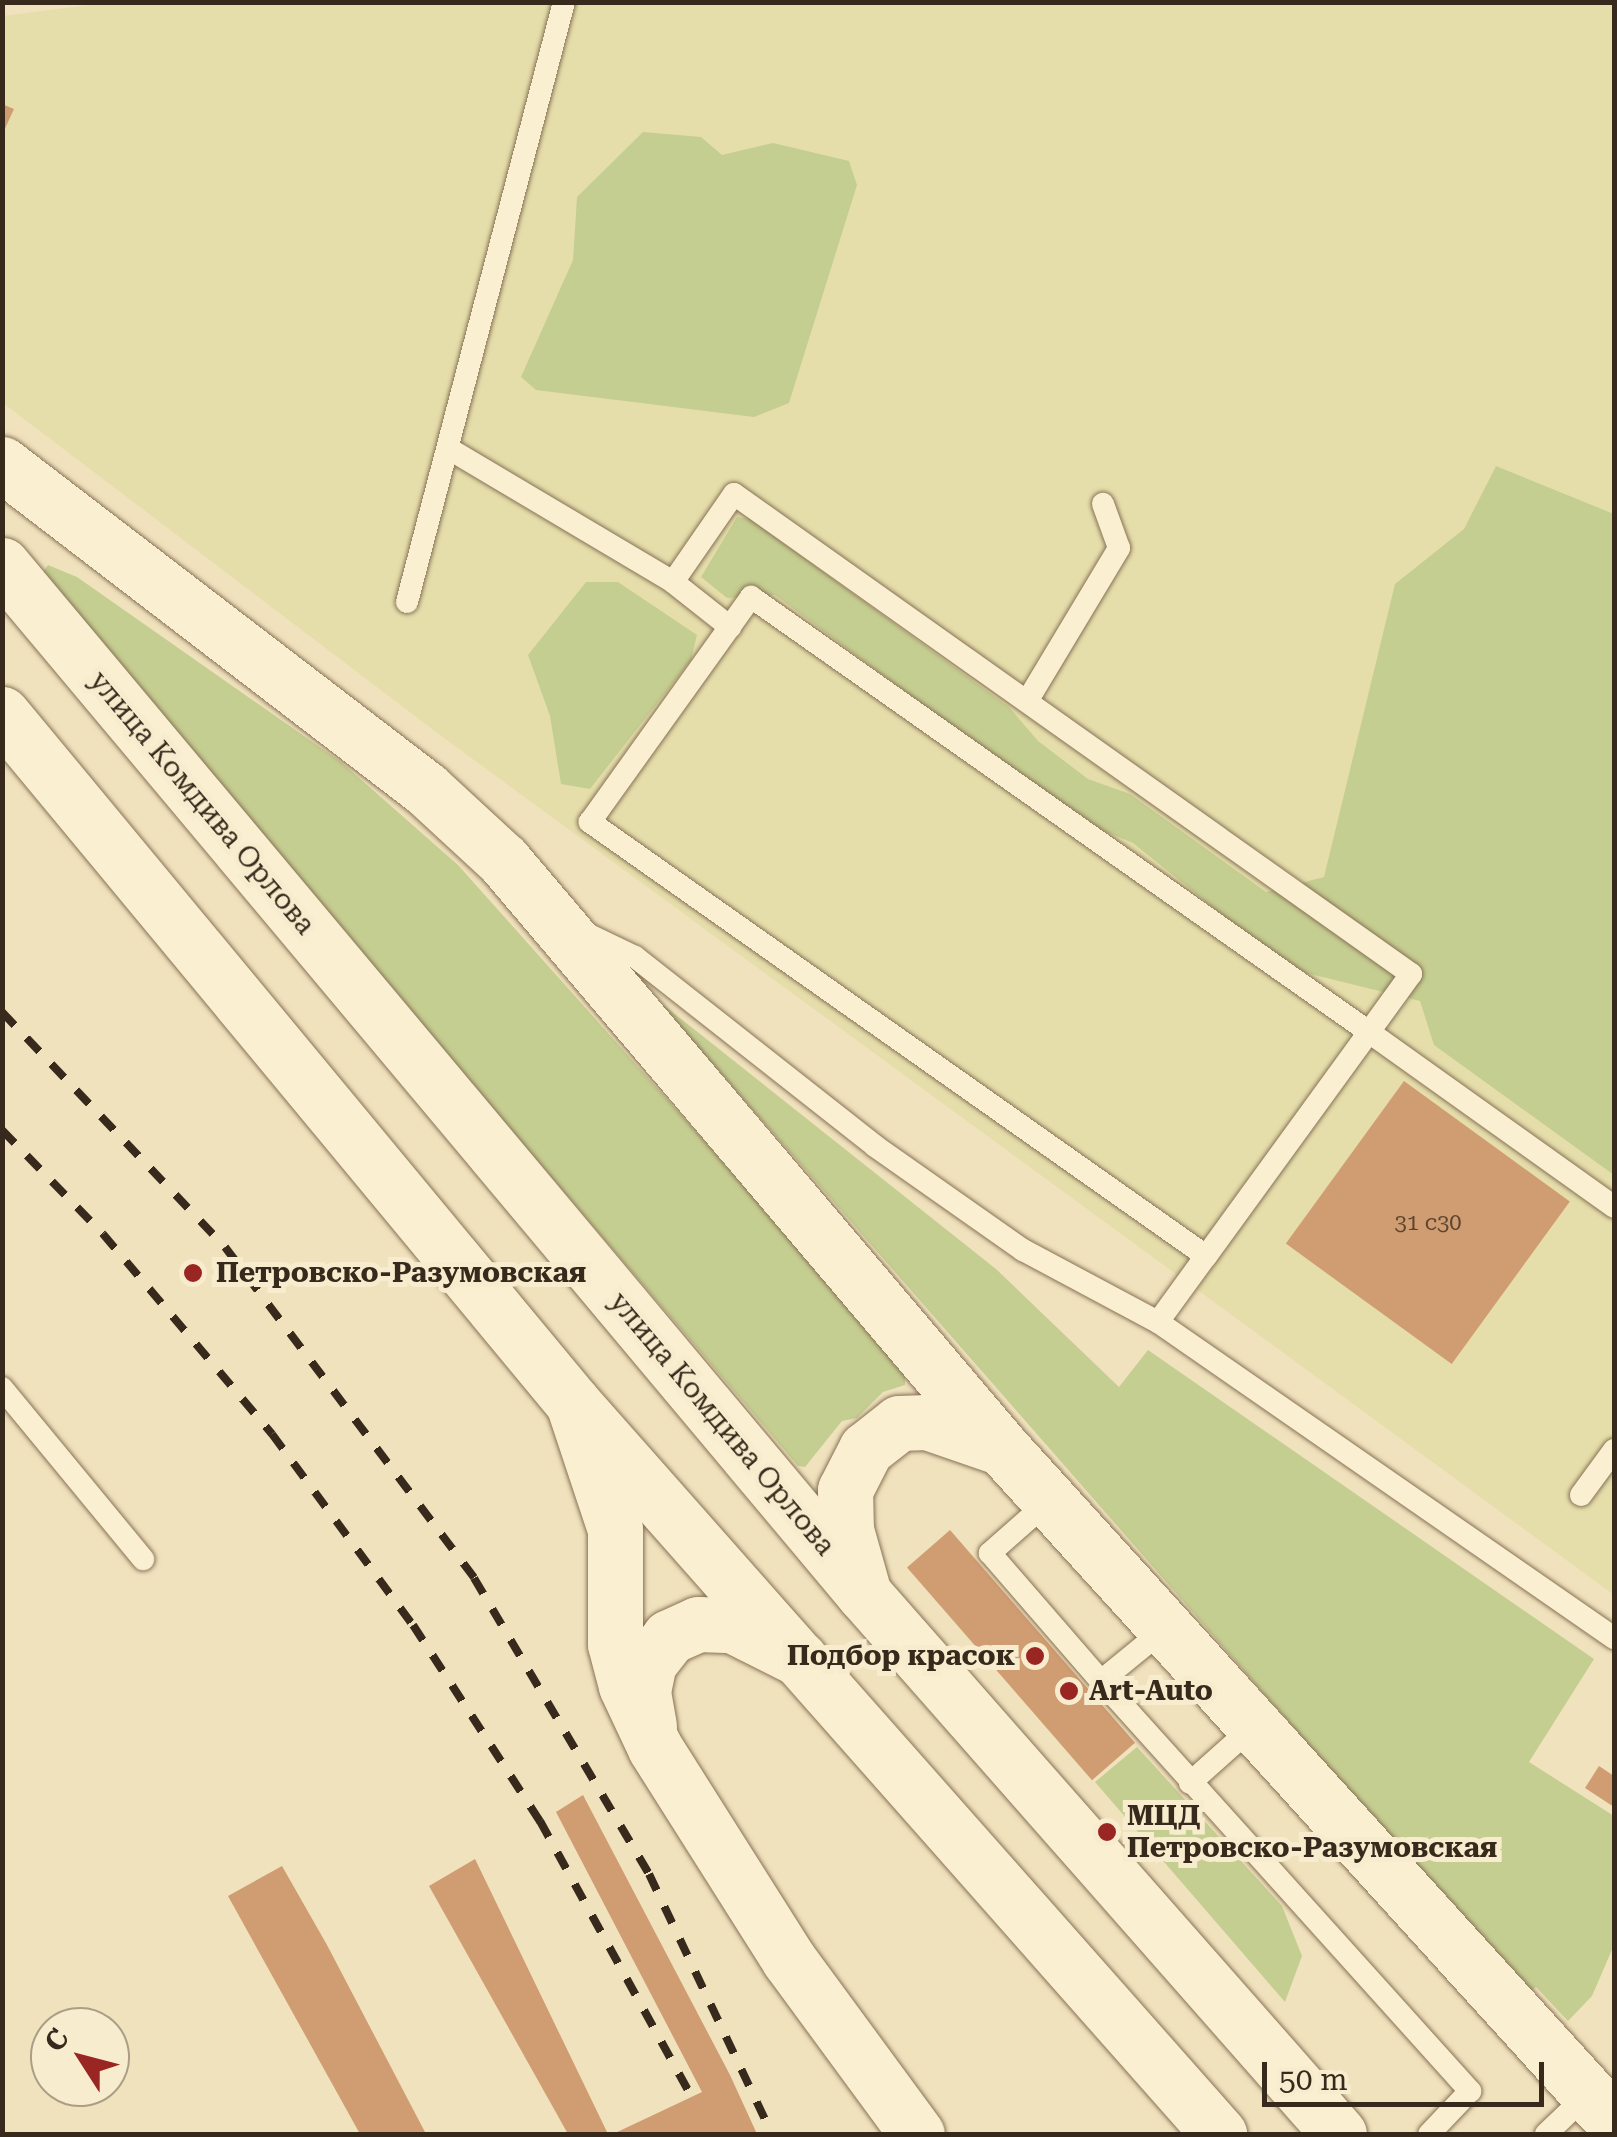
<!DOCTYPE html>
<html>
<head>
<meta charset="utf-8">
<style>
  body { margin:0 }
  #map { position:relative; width:1617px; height:2137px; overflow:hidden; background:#f0e2bd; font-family:"Roboto Serif",serif }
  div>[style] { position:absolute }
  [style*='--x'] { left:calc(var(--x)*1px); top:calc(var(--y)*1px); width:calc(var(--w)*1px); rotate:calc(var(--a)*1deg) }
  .farmland>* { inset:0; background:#e5deab }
  .green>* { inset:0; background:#c5ce91 }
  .building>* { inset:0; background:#d09c71; transform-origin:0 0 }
  .roads { filter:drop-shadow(0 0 2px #887256) drop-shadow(0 0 2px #887256) }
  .service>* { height:22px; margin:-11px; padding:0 11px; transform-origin:11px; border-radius:11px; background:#faefd1 }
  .tertiary>* { height:55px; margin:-27.5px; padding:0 27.5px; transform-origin:27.5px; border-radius:27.5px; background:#faefd1 }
  .secondary>* { height:55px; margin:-27.5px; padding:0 27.5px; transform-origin:27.5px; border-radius:27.5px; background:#faefd1 }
  .rail>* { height:8px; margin-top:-4px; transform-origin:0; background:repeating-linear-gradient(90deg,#37291b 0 18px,transparent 0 36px) }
  .dots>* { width:28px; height:28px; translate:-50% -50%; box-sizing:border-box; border:5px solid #f7eccd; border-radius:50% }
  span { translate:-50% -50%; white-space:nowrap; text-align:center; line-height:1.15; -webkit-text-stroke:10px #f7eccd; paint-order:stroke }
  .number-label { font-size:22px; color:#5d4630 }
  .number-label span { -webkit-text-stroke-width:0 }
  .street-label { font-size:28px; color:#37291b }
  .poi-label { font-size:28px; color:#37291b; font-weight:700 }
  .left { translate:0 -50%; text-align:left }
  .right { translate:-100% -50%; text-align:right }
  .frame { position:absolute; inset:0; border:5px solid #37291b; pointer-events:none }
  .north { position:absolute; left:30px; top:2007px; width:100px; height:100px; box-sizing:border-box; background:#f7eccd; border:2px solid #aa9e86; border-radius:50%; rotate:306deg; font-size:28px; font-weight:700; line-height:40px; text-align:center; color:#37291b }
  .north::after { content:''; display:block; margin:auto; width:35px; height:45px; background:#9a2623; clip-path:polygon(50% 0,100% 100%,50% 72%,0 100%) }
  .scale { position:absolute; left:1262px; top:2062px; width:282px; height:45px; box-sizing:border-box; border:5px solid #37291b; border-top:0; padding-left:12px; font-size:30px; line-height:35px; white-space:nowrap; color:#37291b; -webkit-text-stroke:8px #f7eccd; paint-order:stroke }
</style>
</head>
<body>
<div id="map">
  <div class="farmland">
    <i style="clip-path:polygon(113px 2px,1614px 3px,1614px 1595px,444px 738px,3px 403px,2px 16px)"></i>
  </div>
  <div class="green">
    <i style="clip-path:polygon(643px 132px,701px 137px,722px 155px,773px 143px,849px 161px,857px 185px,789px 403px,754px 417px,536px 390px,521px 377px,573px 260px,577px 197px)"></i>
    <i style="clip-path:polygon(1496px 466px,1614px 514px,1614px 1175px,1434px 1045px,1420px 1001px,1290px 969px,1133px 843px,1080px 821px,775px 595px,727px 598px,701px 577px,737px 517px,750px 519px,1009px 707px,1038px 741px,1088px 779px,1130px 794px,1266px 892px,1324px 877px,1395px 584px,1464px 529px)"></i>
    <i style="clip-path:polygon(48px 565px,77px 577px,341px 762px,458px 865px,905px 1366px,905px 1385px,883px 1392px,857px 1418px,842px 1421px,805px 1467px,798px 1466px,39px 577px)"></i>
    <i style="clip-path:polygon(586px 582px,618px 582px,697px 635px,691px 660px,590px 789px,561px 784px,550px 716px,528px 655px)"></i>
    <i style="clip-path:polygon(656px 999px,996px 1269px,1119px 1387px,1148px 1350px,1594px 1659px,1529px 1762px,1614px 1816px,1614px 1945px,1592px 1996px,1568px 2021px,1536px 1987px,1527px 1994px)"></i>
    <i style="clip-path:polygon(1137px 1747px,1282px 1906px,1302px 1956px,1285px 2002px,1095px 1782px)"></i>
  </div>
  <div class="building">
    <i style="clip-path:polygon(2px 104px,14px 109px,2px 135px)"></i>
    <i style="left:1404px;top:1081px;width:205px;height:201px;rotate:36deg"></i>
    <i style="left:950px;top:1530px;width:282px;height:57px;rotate:49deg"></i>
    <i style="clip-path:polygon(1599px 1766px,1614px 1776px,1614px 1807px,1585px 1788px)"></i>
    <i style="clip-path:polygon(583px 1795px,730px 2075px,757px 2134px,613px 2134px,702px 2092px,556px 1812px)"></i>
    <i style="clip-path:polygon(475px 1859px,608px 2134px,568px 2134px,429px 1886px)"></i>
    <i style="clip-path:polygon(282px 1866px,327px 1945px,426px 2134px,360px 2134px,228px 1896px)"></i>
  </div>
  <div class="roads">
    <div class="service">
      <i style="--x:451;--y:450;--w:258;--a:30.7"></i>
      <i style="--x:673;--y:582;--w:73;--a:38.3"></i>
      <i style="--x:673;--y:582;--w:107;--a:-55.3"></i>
      <i style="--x:734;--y:494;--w:830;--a:35.34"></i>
      <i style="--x:1411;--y:974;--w:72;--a:125.9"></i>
      <i style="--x:1369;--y:1032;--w:301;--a:35.5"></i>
      <i style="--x:407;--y:602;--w:620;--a:-75.34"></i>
      <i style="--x:1029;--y:698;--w:175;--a:-59"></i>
      <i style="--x:1119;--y:548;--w:47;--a:-110"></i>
      <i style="--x:587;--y:934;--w:53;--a:25.6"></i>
      <i style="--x:635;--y:957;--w:305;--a:38.2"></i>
      <i style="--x:875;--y:1146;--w:181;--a:35.1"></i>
      <i style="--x:1023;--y:1250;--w:153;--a:28.1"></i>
      <i style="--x:1158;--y:1322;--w:555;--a:34.72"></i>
      <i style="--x:1158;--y:1322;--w:82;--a:-54"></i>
      <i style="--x:1206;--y:1256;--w:754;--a:-144.83"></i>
      <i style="--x:590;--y:822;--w:277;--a:-54.4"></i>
      <i style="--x:751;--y:597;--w:756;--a:35.14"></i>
      <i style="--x:1369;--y:1032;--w:277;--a:126"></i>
      <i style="--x:2;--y:1388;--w:222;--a:50.5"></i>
      <i style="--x:1581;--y:1495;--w:56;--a:-53.7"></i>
      <i style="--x:1049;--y:1501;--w:79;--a:138.6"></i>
      <i style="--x:990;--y:1553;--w:169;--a:49.1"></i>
      <i style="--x:1101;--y:1681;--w:85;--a:-39.3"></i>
      <i style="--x:1101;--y:1681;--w:552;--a:48.01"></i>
      <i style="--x:1470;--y:2091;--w:59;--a:133.6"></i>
      <i style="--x:1190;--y:1783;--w:89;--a:-41.8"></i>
      <i style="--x:1546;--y:2134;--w:58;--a:-43.6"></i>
    </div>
    <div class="tertiary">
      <i style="--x:2;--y:464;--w:534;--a:37.47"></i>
      <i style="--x:426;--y:789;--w:105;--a:42.7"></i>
      <i style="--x:503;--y:860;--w:771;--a:49.68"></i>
      <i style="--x:1002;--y:1448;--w:910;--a:47.76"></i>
      <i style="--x:573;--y:1403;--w:133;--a:71.6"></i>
      <i style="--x:615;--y:1529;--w:115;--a:90"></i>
      <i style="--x:615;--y:1644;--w:43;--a:75.3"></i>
      <i style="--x:626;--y:1686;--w:68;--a:64.9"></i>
      <i style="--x:655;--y:1748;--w:251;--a:57.7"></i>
      <i style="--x:789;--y:1960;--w:216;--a:53.7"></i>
      <i style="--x:864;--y:1594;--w:66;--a:-105.7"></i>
      <i style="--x:846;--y:1530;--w:40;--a:-91.4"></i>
      <i style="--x:845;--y:1490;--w:46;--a:-62.9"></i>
      <i style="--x:866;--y:1449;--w:42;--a:-38.2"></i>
      <i style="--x:899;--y:1423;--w:28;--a:-2"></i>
      <i style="--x:927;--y:1422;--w:79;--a:19.1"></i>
      <i style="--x:649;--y:1726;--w:36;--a:-100"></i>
      <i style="--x:643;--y:1691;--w:29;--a:-78"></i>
      <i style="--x:649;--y:1663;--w:33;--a:-52"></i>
      <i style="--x:669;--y:1637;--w:32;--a:-24"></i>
      <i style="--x:698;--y:1624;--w:34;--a:2"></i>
      <i style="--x:732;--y:1625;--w:76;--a:26.6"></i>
    </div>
    <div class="secondary">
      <i style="--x:2;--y:565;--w:1342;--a:50.05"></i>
      <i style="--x:864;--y:1594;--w:719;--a:48.66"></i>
      <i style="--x:2;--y:714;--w:895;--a:50.35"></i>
      <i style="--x:573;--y:1403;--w:976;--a:48.53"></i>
    </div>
  </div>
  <div class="rail">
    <i style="--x:2;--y:1012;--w:324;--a:46.5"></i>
    <i style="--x:225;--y:1247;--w:414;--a:53"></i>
    <i style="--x:474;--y:1578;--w:344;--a:59.4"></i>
    <i style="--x:649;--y:1874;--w:288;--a:64.7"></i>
    <i style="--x:2;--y:1130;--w:145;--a:45.8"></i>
    <i style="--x:103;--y:1234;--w:262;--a:49.8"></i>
    <i style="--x:272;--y:1434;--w:237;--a:53.6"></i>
    <i style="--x:413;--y:1625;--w:234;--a:57.1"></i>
    <i style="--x:540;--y:1821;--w:315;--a:61.2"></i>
  </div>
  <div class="dots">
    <i style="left:193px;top:1273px;background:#9a2623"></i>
    <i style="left:1035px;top:1656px;background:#9a2623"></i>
    <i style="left:1069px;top:1691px;background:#9a2623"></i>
    <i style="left:1107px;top:1832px;background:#9a2623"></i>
  </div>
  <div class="number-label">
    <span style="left:1428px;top:1223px">31 с30</span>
  </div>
  <div class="street-label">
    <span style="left:202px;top:803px;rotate:50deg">улица Комдива Орлова</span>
    <span style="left:722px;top:1424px;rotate:50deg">улица Комдива Орлова</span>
  </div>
  <div class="poi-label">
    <span class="left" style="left:216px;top:1273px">Петровско-Разумовская</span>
    <span class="right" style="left:1015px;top:1656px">Подбор красок</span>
    <span class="left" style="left:1089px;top:1691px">Art-Auto</span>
    <span class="left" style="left:1127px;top:1832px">МЦД<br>Петровско-Разумовская</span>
  </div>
  <div class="frame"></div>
  <div class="north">С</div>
  <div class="scale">50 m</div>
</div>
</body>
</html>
